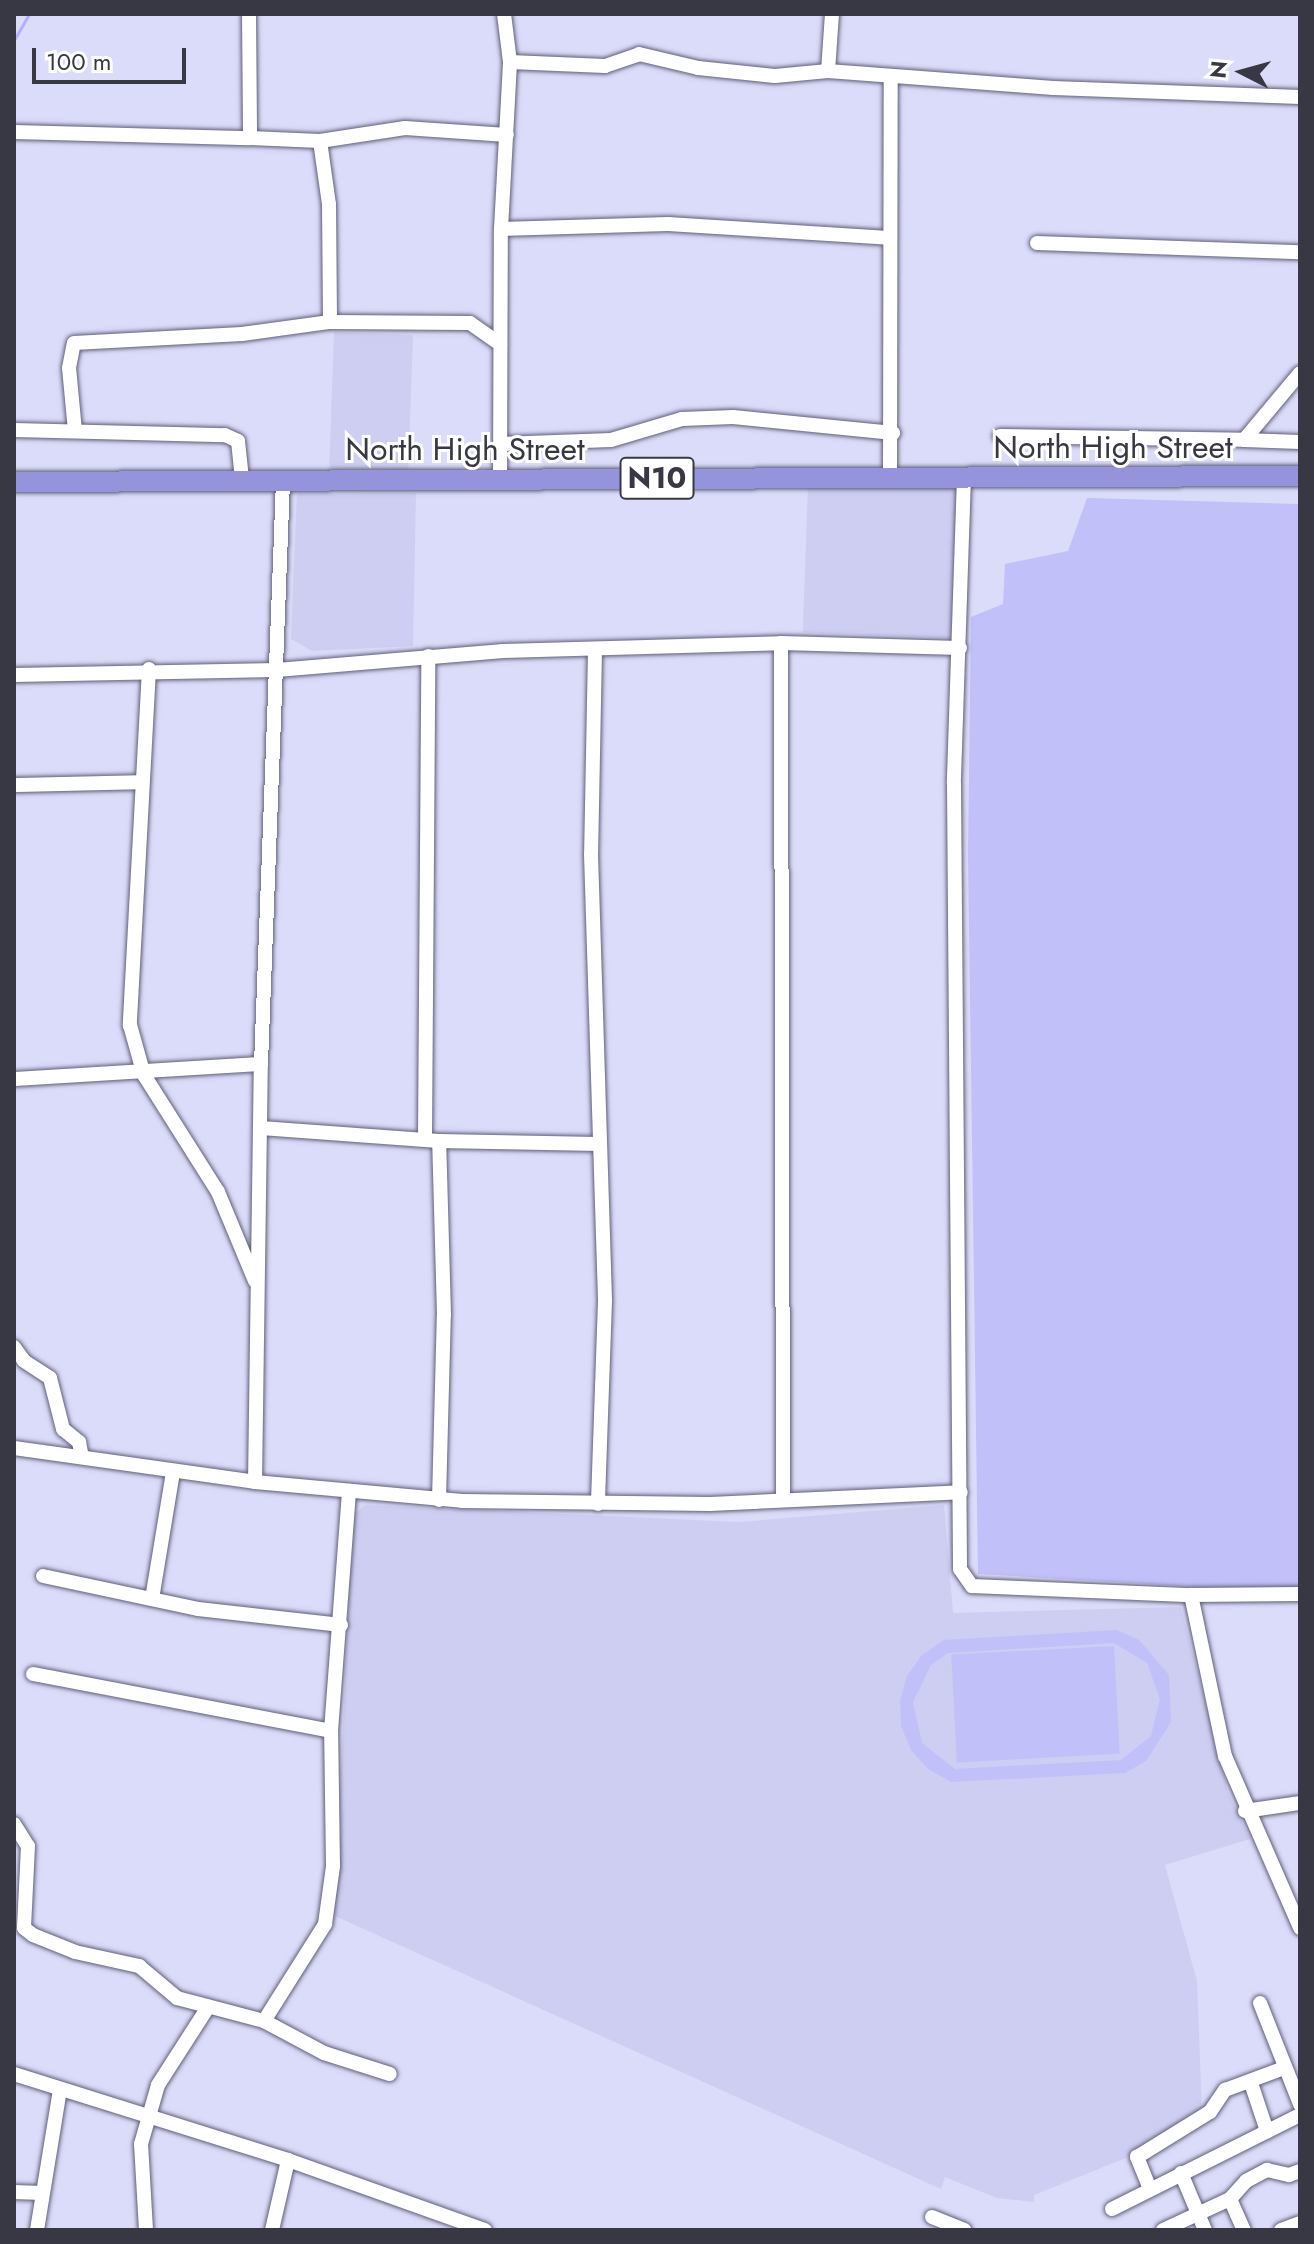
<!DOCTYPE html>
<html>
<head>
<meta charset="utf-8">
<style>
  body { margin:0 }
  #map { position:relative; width:1314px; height:2244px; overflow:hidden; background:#dbdcfa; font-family:Jost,sans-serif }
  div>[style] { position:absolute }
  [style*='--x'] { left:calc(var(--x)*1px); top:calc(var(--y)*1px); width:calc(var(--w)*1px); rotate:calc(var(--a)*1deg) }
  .built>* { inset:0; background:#cdcef2; transform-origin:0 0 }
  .green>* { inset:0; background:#c1c0f9; transform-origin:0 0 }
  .stream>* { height:3px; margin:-1.5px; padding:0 1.5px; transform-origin:1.5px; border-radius:1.5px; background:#b2affe }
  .roads { filter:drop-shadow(0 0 2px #5f5f79) drop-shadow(0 0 2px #5f5f79) }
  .minor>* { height:14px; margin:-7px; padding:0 7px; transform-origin:7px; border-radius:7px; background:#fff }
  .highway>* { height:20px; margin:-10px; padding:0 10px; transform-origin:10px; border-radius:10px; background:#9693dd }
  span { translate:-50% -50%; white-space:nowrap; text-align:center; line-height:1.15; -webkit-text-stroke:6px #fff; paint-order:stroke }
  .shield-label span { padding:2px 6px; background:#fff; border:2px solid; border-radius:6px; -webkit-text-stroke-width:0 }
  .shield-label { font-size:30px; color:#383844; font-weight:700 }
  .street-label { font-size:32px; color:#383844 }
  .frame { position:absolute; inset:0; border:16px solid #383844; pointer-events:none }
  .north { position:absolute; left:1202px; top:32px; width:80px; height:80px; -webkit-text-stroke:6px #fff; paint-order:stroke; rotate:276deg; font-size:22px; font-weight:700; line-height:32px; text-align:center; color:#383844 }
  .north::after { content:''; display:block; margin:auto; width:28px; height:36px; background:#383844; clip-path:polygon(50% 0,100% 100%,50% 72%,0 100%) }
  .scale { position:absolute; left:32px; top:48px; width:154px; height:36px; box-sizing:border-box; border:4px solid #383844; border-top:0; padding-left:10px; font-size:24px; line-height:28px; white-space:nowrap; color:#383844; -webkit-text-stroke:6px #fff; paint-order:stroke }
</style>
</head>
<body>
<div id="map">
  <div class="built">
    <i style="left:413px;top:335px;width:135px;height:79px;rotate:92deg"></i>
    <i style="left:960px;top:488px;width:150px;height:152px;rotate:92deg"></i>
    <i style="clip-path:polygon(416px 493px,413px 646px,312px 651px,291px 639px,297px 494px)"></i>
    <i style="clip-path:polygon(365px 1505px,739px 1522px,944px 1505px,953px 1613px,1181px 1607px,1228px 1792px,1250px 1839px,1165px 1865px,1197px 1981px,1202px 2114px,1138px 2153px,1034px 2195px,1034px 2202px,997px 2198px,945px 2177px,941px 2189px,335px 1916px,352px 1516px)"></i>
  </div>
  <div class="green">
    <i style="clip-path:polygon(1087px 498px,1300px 504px,1300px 1593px,978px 1574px,968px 854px,971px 617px,1003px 604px,1005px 564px,1068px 551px)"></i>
    <i style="clip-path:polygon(evenodd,1117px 1630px,1139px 1640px,1169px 1675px,1171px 1722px,1146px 1761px,1125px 1773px,951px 1782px,928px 1769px,911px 1750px,901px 1726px,900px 1701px,907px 1676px,921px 1656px,944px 1640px,1117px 1630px,1114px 1643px,1147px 1663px,1160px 1699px,1151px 1736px,1121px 1760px,955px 1769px,922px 1743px,913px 1702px,931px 1665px,948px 1653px,1114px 1643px)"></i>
    <i style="left:1114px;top:1646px;width:108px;height:163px;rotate:87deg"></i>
  </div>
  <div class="stream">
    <i style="--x:14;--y:40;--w:30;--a:-60"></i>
  </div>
  <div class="roads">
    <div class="minor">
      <i style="--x:249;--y:14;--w:124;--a:89.5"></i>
      <i style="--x:250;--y:138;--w:70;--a:2.5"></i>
      <i style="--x:320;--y:141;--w:64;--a:81.9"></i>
      <i style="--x:329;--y:204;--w:118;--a:89.5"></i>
      <i style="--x:330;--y:322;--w:140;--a:0.4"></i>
      <i style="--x:470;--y:323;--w:37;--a:35"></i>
      <i style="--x:832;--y:14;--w:57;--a:94"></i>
      <i style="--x:828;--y:71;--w:226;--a:4.3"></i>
      <i style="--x:1053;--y:88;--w:247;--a:2.1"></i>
      <i style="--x:510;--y:62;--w:95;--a:2.4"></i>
      <i style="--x:605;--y:66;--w:36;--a:-19"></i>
      <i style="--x:639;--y:54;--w:61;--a:13.3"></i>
      <i style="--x:698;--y:68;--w:77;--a:5.9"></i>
      <i style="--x:775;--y:76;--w:53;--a:-5.4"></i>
      <i style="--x:14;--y:132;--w:236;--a:1.5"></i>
      <i style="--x:320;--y:141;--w:86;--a:-8.7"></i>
      <i style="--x:405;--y:128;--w:102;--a:3.9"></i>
      <i style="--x:501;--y:229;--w:167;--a:-1.7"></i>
      <i style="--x:668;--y:224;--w:221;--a:3.6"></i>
      <i style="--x:1037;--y:243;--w:263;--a:2"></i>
      <i style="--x:14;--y:430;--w:211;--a:1.4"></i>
      <i style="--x:225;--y:435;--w:14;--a:25"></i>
      <i style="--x:238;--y:441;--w:37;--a:84"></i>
      <i style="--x:75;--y:431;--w:63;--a:-95.4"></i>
      <i style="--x:69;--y:368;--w:25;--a:-79"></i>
      <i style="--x:74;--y:343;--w:168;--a:-3.1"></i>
      <i style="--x:242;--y:334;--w:89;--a:-7.8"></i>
      <i style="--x:1000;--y:436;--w:244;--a:0.9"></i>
      <i style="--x:1244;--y:440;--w:87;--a:-50.1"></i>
      <i style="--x:1244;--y:440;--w:56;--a:2"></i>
      <i style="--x:500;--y:444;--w:111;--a:-2.1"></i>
      <i style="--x:611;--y:440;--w:74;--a:-16.5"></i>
      <i style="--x:682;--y:419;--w:51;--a:-2.2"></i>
      <i style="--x:733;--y:417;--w:161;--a:5.7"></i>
      <i style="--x:964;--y:476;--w:308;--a:91.9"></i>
      <i style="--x:954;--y:784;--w:785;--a:89.56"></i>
      <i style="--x:960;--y:1569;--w:21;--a:55"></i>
      <i style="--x:972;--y:1586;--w:219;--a:2.4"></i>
      <i style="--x:1191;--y:1595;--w:109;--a:-0.5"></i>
      <i style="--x:890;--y:477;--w:399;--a:-89.9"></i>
      <i style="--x:500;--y:480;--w:251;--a:-89.8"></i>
      <i style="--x:501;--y:229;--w:167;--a:-86.9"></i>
      <i style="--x:510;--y:62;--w:48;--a:-97.1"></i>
      <i style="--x:781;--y:643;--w:855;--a:89.87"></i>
      <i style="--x:595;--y:650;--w:204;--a:91.1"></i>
      <i style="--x:591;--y:854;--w:447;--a:88.2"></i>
      <i style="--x:605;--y:1301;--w:203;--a:92"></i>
      <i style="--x:149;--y:669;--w:357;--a:93.1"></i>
      <i style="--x:130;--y:1025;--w:52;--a:74.4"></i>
      <i style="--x:144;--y:1075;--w:138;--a:57.7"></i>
      <i style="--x:218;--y:1192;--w:96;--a:67.4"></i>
      <i style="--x:14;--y:675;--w:263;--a:-1.1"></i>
      <i style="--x:277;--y:670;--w:227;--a:-4.8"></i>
      <i style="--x:503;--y:651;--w:278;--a:-1.6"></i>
      <i style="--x:781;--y:643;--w:179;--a:1.6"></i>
      <i style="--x:14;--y:785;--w:128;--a:-1.3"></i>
      <i style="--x:14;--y:1079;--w:247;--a:-3.5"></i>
      <i style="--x:261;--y:1128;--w:178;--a:4.2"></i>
      <i style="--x:439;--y:1141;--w:160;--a:1.1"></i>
      <i style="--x:425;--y:1138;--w:482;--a:-89.6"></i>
      <i style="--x:14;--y:1347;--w:17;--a:54"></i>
      <i style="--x:24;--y:1361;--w:31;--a:33"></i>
      <i style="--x:50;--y:1378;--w:53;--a:75.7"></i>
      <i style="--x:63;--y:1429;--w:21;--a:39"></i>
      <i style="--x:79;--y:1442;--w:15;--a:79"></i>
      <i style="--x:14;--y:1448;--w:243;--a:8"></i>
      <i style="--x:255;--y:1482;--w:208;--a:5.2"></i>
      <i style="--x:462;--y:1501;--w:248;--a:0.7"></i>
      <i style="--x:710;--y:1504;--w:251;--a:-2.7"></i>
      <i style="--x:255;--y:1482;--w:418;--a:-89.2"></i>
      <i style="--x:261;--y:1064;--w:584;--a:-87.84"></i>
      <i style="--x:439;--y:1500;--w:185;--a:-88.5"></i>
      <i style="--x:444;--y:1315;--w:174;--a:-91.6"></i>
      <i style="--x:43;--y:1576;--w:158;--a:12"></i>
      <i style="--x:198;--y:1609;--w:144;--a:6.4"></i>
      <i style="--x:1191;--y:1595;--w:165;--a:78.1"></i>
      <i style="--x:1225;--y:1756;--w:188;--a:66.4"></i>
      <i style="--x:152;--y:1599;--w:129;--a:-80.6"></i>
      <i style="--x:33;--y:1674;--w:303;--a:10.8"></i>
      <i style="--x:1245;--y:1811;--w:56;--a:-8.3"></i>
      <i style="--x:14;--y:1824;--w:26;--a:58"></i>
      <i style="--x:28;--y:1846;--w:82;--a:92.8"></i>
      <i style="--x:24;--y:1928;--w:11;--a:38"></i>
      <i style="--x:33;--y:1935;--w:45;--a:22"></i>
      <i style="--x:75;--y:1952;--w:66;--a:12.3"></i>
      <i style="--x:139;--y:1966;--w:50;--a:40.1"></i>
      <i style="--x:177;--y:1998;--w:90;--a:14.8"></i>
      <i style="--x:264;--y:2021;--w:68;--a:28.1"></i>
      <i style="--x:324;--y:2053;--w:69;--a:17.7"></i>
      <i style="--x:1260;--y:2003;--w:109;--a:68.4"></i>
      <i style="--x:264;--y:2021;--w:115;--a:-57.8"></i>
      <i style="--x:325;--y:1924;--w:59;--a:-82.1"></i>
      <i style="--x:333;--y:1866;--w:135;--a:-90.8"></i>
      <i style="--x:331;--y:1731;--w:241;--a:-85.7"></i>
      <i style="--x:14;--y:2074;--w:287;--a:17.4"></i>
      <i style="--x:288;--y:2160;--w:209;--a:19.6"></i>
      <i style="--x:1251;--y:2083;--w:51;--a:71.6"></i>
      <i style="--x:1181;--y:2173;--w:62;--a:67.2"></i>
      <i style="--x:1150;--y:2189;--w:35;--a:-112"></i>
      <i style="--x:1137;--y:2157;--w:86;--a:-31.7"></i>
      <i style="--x:1210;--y:2112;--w:27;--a:-56"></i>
      <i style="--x:1225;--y:2090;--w:63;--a:-20.4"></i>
      <i style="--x:14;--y:2192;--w:28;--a:2"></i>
      <i style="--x:1230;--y:2199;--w:34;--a:66"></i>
      <i style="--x:1112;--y:2209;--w:210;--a:-26.6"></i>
      <i style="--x:932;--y:2217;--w:35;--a:22"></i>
      <i style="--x:37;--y:2230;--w:142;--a:-80.7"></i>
      <i style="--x:146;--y:2230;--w:86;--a:-93.3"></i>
      <i style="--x:141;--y:2144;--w:61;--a:-73.9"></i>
      <i style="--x:158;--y:2085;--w:93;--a:-57.3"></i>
      <i style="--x:272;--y:2230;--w:72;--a:-77.1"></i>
      <i style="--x:1163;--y:2230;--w:74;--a:-24.8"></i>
      <i style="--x:1230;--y:2199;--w:24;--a:-48"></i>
      <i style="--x:1246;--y:2181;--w:24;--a:-28"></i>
      <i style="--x:1267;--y:2170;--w:23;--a:13"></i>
      <i style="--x:1289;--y:2175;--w:12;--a:-20"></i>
      <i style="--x:1281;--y:2230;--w:20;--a:-20"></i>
    </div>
    <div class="highway">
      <i style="--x:14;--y:482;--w:1286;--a:-0.27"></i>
    </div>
  </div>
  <div class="shield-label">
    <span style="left:657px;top:478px">N10</span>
  </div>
  <div class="street-label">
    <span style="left:1113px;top:447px">North High Street</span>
    <span style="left:465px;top:449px">North High Street</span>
  </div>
  <div class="frame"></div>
  <div class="north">N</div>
  <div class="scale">100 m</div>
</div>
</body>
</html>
